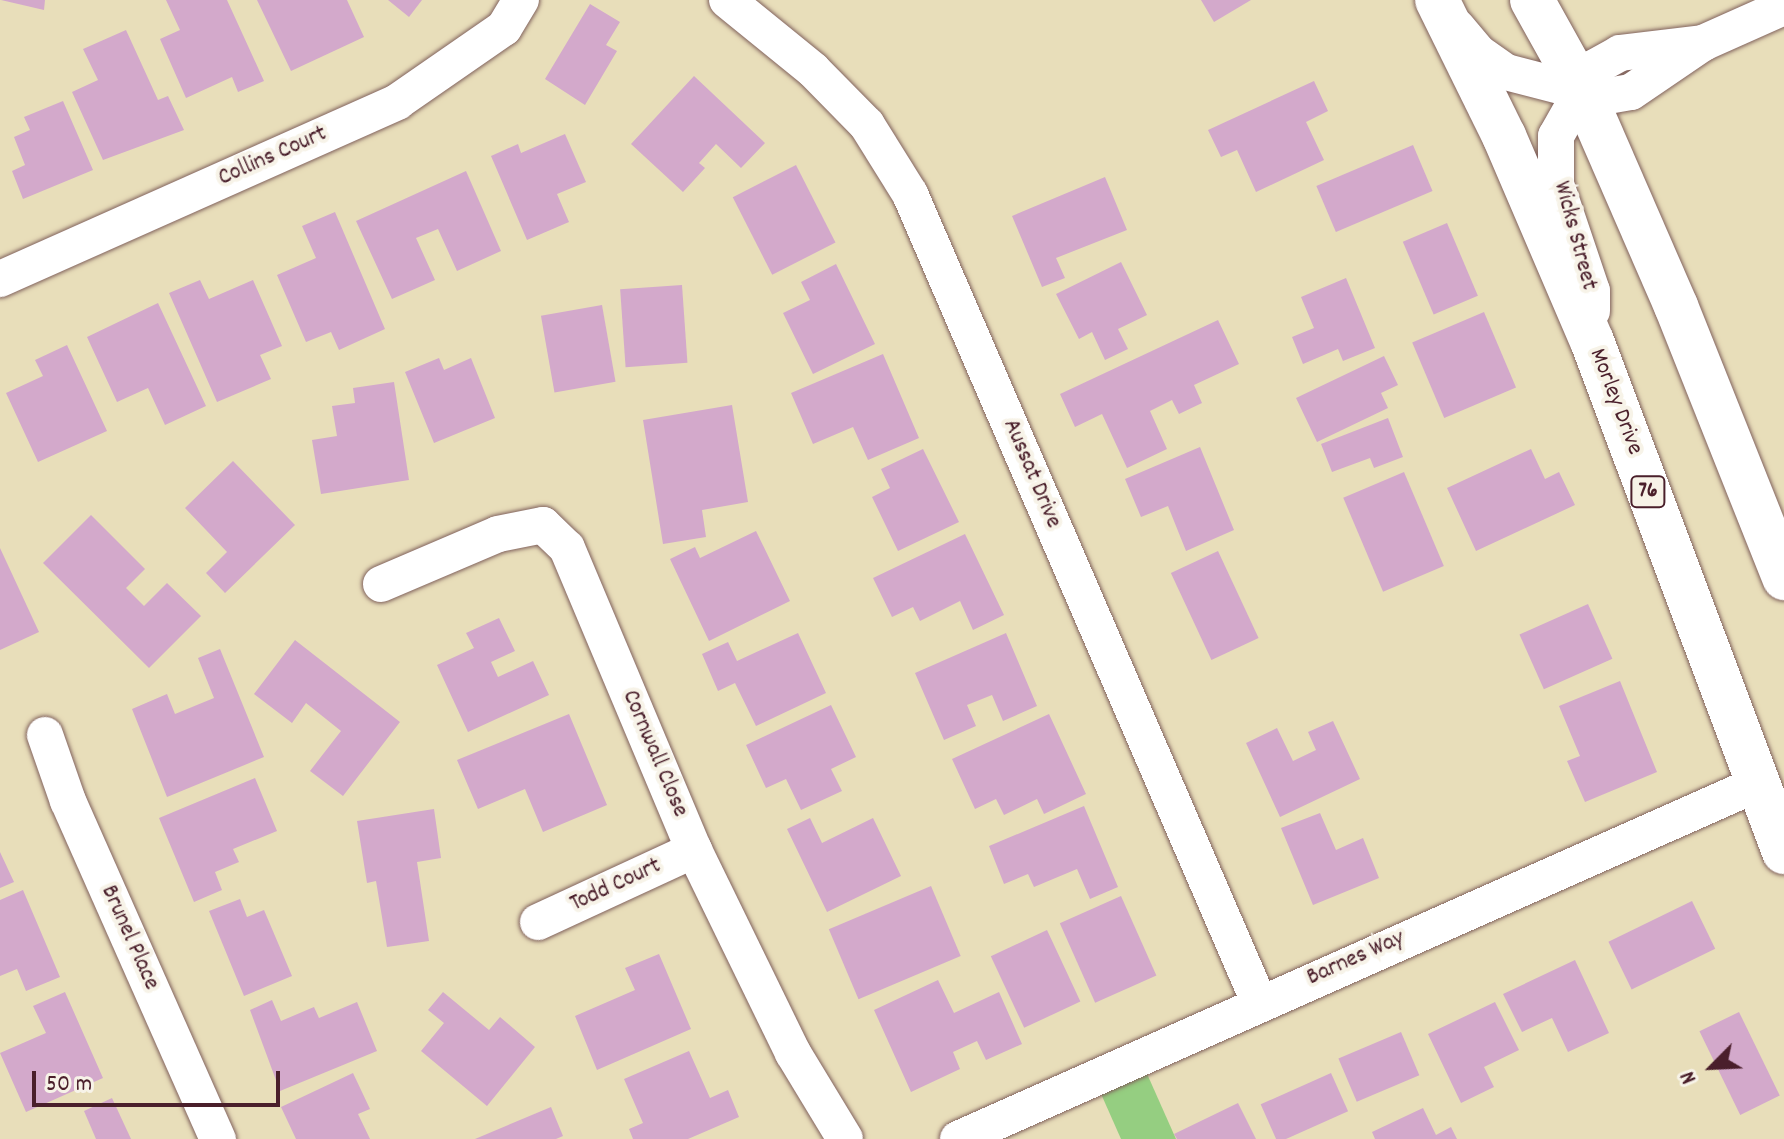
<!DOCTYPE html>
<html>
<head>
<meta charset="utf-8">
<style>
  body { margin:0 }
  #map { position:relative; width:1784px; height:1139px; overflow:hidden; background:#e8deba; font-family:Dekko,sans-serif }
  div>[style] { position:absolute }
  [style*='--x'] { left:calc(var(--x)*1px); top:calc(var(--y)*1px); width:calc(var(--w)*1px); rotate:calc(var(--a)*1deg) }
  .green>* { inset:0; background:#95ce81 }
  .building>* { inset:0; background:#d3a9cb; transform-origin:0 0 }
  .roads { filter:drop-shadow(0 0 2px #81625d) drop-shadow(0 0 2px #81625d) }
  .minor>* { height:36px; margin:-18px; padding:0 18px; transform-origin:18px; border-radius:18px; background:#fff }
  .major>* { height:44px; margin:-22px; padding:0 22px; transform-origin:22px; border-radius:22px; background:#fff }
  span { translate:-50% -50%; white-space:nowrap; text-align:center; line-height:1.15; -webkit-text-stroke:8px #f7f3e8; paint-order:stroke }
  .shield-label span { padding:2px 6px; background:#f7f3e8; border:2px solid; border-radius:6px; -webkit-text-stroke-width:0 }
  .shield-label { font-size:22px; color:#4a1f2b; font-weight:700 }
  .street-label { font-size:24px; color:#4a1f2b }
  .north { position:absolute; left:1672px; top:1027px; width:80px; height:80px; -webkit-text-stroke:6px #f7f3e8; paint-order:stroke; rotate:246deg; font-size:22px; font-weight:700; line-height:32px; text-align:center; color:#4a1f2b }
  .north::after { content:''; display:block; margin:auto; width:28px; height:36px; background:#4a1f2b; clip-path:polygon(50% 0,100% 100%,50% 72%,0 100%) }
  .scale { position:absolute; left:32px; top:1071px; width:248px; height:36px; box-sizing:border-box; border:4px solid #4a1f2b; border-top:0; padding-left:10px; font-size:24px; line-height:28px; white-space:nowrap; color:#4a1f2b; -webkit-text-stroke:6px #f7f3e8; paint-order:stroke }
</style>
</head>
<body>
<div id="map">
  <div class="green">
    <i style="clip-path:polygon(1140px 1058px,1176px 1139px,1121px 1139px,1094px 1078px)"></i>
  </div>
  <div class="building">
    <i style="clip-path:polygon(1px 0,45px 0,44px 10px)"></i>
    <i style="clip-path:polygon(166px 0,227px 0,264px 81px,238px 92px,232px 77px,186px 98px,160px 39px,180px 30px)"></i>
    <i style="clip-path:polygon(257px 0,347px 0,364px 37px,291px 71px)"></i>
    <i style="clip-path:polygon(388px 0,422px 0,409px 17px)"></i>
    <i style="clip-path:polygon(1201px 0,1251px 0,1214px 22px)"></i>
    <i style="clip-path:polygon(590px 4px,620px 22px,606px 45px,617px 51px,585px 105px,545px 79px)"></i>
    <i style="clip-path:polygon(126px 30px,158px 100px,168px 96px,184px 130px,103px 160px,72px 92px,98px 80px,83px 49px)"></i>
    <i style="clip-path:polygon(694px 76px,765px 143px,741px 168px,716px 144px,699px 163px,705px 168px,683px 192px,631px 144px)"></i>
    <i style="clip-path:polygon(1314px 81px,1328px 111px,1306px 122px,1324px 160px,1256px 192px,1237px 150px,1221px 157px,1208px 130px)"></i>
    <i style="clip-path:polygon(63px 101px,93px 170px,23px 199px,12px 171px,25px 165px,14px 137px,30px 130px,24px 117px)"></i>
    <i style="clip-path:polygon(565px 134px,586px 182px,557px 194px,569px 222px,527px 240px,491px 156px,518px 144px,521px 153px)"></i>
    <i style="left:1413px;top:145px;width:50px;height:105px;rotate:67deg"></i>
    <i style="left:796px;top:165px;width:87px;height:71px;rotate:63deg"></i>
    <i style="clip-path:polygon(466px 171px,501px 251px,457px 271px,438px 229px,416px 238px,435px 280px,392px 299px,356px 221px)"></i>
    <i style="clip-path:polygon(1105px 177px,1127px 230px,1056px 258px,1065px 278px,1042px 287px,1012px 216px)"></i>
    <i style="clip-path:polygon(335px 212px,385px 329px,339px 350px,331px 332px,306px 342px,277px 275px,316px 258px,302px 226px)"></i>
    <i style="left:1447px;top:223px;width:79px;height:48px;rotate:67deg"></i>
    <i style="clip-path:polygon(1121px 262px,1147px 315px,1118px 329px,1128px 349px,1105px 360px,1092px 332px,1079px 339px,1056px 294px)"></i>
    <i style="clip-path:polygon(836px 264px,875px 344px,813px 374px,783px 313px,810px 300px,801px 282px)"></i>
    <i style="clip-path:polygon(1346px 278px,1375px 348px,1343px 361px,1338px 349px,1303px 364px,1292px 337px,1314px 328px,1301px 297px)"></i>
    <i style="clip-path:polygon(200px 280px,209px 299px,253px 280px,282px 346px,260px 355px,271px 379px,217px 402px,169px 293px)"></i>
    <i style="left:682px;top:285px;width:78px;height:62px;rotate:86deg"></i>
    <i style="clip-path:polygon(158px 303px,206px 406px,165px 425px,148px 388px,117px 402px,87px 337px)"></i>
    <i style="left:602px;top:305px;width:78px;height:62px;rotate:80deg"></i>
    <i style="left:1484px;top:312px;width:82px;height:78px;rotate:67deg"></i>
    <i style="clip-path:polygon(1218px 320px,1239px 364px,1194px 385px,1202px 403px,1179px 414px,1172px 400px,1150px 411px,1167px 449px,1127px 468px,1102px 414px,1075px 427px,1060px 394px)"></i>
    <i style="clip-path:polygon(67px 345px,107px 431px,38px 462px,6px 393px,43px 376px,35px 360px)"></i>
    <i style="clip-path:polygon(883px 354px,919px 438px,868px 460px,853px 427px,813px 444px,791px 393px)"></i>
    <i style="clip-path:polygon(1384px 356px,1398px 385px,1381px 393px,1388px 408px,1317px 442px,1296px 398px)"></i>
    <i style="clip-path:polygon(439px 358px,444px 370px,471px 358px,495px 418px,434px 443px,405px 372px)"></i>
    <i style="clip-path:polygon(394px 382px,409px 480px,321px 494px,312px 440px,337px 436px,332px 406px,355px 403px,353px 388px)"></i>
    <i style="clip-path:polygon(732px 405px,748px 502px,702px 510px,706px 537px,663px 544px,643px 420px)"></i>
    <i style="clip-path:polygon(1388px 418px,1403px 457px,1374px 468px,1370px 458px,1332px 472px,1321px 444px)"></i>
    <i style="clip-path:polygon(1200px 447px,1234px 530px,1186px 551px,1168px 506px,1141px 517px,1125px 479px)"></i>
    <i style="clip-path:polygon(923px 449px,959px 522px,898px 551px,872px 497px,890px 488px,881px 469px)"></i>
    <i style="clip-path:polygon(1531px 449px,1545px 479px,1559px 472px,1575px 505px,1476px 551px,1447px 488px)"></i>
    <i style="clip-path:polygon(233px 461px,295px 525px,225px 593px,206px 573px,227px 552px,185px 508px)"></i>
    <i style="left:1404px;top:472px;width:102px;height:66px;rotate:67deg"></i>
    <i style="clip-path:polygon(91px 515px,145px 569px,126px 588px,144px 606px,167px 583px,201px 616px,149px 668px,43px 563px)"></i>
    <i style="clip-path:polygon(756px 531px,790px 601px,709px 641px,670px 559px,695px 547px,700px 558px)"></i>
    <i style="clip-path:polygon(965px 534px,1004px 615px,973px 630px,960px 601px,920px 621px,913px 607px,892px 617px,873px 578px)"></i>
    <i style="clip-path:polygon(0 548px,39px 632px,0 650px)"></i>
    <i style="left:1218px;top:551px;width:96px;height:52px;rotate:65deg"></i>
    <i style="left:1588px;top:604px;width:60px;height:75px;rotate:66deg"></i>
    <i style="clip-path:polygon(499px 618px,515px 651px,491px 662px,498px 677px,533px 661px,549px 695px,468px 732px,437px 665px,474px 648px,466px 633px)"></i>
    <i style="clip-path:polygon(798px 633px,826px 693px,756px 726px,735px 683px,718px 691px,702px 654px,728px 642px,737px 661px)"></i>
    <i style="clip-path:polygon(1006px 633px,1037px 706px,1003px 721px,992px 695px,967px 705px,976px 726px,944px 740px,915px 673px)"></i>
    <i style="clip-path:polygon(295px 640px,400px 722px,343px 796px,310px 771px,341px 731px,306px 703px,292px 723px,254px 694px)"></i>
    <i style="clip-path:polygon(220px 649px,264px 757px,167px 797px,132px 709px,167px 694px,175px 714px,214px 698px,198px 658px)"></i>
    <i style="clip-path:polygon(1620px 681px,1657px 772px,1585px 802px,1567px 761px,1580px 756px,1559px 706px)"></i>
    <i style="clip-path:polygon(831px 705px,856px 757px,831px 769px,842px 791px,801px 810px,786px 779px,766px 788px,746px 745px)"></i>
    <i style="clip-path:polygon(569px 714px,607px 805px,543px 832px,525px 789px,478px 809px,457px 760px)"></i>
    <i style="clip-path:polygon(1049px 714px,1086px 794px,1044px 814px,1037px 799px,1004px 815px,996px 799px,975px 809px,952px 759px)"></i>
    <i style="clip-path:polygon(1333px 721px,1360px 779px,1280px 817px,1246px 743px,1277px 728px,1293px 761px,1316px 750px,1308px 732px)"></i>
    <i style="clip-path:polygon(255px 778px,277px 831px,233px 849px,239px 862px,215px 872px,222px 890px,194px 902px,159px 818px)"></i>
    <i style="clip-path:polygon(1084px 806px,1118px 887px,1090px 899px,1077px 869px,1034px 887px,1028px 874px,1004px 884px,989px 846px)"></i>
    <i style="clip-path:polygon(434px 809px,441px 858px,417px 862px,429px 941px,387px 947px,376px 881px,367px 883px,357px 821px)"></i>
    <i style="clip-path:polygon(1320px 813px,1336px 850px,1363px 838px,1379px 878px,1313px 905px,1281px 828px)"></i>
    <i style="clip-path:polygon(810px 818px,822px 843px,873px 818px,901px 876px,827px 912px,787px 829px)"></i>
    <i style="clip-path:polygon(0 852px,14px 882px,0 888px)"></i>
    <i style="left:931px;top:886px;width:76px;height:111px;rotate:67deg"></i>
    <i style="clip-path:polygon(23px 890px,60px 977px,26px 991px,17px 969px,0 976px,0 900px)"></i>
    <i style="left:1121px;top:896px;width:87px;height:67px;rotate:66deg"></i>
    <i style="clip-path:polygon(240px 899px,247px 917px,264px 910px,292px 976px,244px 996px,209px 911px)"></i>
    <i style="left:1692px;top:901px;width:53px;height:93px;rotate:64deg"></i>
    <i style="left:1047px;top:930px;width:79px;height:62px;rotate:65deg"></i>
    <i style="clip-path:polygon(659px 954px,691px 1029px,597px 1070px,575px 1016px,635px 990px,625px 968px)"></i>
    <i style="clip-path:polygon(1575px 960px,1609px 1033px,1568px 1052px,1552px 1018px,1522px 1032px,1503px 994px)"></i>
    <i style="clip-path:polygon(938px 980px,954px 1013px,999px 992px,1022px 1044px,986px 1060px,977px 1041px,953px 1052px,960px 1069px,911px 1092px,874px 1010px)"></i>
    <i style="clip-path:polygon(65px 992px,103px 1078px,26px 1112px,0 1053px,46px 1033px,33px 1006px)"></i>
    <i style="clip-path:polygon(443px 992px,489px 1030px,500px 1017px,535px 1047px,487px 1106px,421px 1051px,444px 1023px,428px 1010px)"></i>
    <i style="clip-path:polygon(272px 1000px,281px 1021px,314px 1007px,319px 1018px,357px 1002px,377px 1051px,280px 1091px,250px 1010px)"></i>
    <i style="clip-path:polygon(1495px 1002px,1519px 1050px,1484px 1067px,1494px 1087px,1461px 1103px,1428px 1034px)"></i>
    <i style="left:1739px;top:1012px;width:93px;height:44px;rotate:64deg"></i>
    <i style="left:1401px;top:1032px;width:47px;height:68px;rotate:67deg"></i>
    <i style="clip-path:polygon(689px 1051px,710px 1098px,728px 1090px,739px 1117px,688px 1139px,633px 1139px,629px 1129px,643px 1123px,624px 1079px)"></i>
    <i style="clip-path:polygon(353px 1073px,370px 1109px,358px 1114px,370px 1139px,296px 1139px,281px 1107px)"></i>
    <i style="left:1331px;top:1073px;width:42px;height:77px;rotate:66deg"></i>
    <i style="clip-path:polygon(112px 1098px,131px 1139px,96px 1139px,84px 1111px)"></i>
    <i style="clip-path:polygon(1238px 1103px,1256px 1139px,1177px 1139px,1174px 1134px)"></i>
    <i style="clip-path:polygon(551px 1107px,563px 1136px,556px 1139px,475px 1139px)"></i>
    <i style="clip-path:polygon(1423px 1108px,1436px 1135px,1451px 1127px,1457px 1139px,1375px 1139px,1372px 1132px)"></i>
  </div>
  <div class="roads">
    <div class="minor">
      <i style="--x:727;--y:0;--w:111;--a:39.1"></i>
      <i style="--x:813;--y:70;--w:77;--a:45.5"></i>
      <i style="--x:867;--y:125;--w:81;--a:58.1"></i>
      <i style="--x:910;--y:194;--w:880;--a:66.64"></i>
      <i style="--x:1457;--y:27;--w:34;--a:50"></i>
      <i style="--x:1479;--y:53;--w:33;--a:35"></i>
      <i style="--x:1506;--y:72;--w:99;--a:14.6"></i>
      <i style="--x:1602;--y:97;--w:29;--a:-10"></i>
      <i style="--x:1631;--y:92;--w:87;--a:-34.2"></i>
      <i style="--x:1703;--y:43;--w:89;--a:-24"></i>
      <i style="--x:0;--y:279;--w:435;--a:-24"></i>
      <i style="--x:397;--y:102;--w:130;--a:-34.7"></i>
      <i style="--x:504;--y:28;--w:33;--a:-59"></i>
      <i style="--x:1592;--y:311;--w:20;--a:-90"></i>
      <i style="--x:1592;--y:291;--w:113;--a:-108.6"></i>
      <i style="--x:1556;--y:184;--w:48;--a:-90"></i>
      <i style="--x:1556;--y:136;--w:79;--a:-60.5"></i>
      <i style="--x:1595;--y:67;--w:29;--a:-29"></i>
      <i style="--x:1620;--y:53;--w:84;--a:-6.9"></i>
      <i style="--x:381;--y:584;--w:127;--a:-23.1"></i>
      <i style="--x:498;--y:534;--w:46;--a:-11.3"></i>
      <i style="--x:543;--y:525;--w:33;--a:44"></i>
      <i style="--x:567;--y:548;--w:328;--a:67.2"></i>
      <i style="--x:694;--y:850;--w:226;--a:64"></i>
      <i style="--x:793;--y:1053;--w:100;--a:58.8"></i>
      <i style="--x:45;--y:735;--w:70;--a:70.8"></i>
      <i style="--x:68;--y:801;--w:370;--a:66.1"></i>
      <i style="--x:538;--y:922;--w:172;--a:-24.8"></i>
      <i style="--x:958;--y:1139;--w:874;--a:-23.96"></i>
    </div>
    <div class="major">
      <i style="--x:1437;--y:0;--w:152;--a:63.8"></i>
      <i style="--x:1504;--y:136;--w:223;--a:66.8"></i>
      <i style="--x:1592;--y:341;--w:546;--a:69.41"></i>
      <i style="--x:1532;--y:0;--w:103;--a:60.9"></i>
      <i style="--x:1582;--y:90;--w:236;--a:66.5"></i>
      <i style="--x:1676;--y:306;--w:293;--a:68.3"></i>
    </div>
  </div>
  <div class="shield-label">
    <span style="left:1648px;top:492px">76</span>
  </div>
  <div class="street-label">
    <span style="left:273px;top:157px;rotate:-24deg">Collins Court</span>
    <span style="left:1574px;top:236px;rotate:75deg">Wicks Street</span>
    <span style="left:1615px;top:402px;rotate:69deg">Morley Drive</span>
    <span style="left:1031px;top:474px;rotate:67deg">Aussat Drive</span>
    <span style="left:654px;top:754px;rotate:67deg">Cornwall Close</span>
    <span style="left:616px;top:886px;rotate:-25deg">Todd Court</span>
    <span style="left:129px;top:938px;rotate:66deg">Brunel Place</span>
    <span style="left:1356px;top:959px;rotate:-24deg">Barnes Way</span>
  </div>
  <div class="north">N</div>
  <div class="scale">50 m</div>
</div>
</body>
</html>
